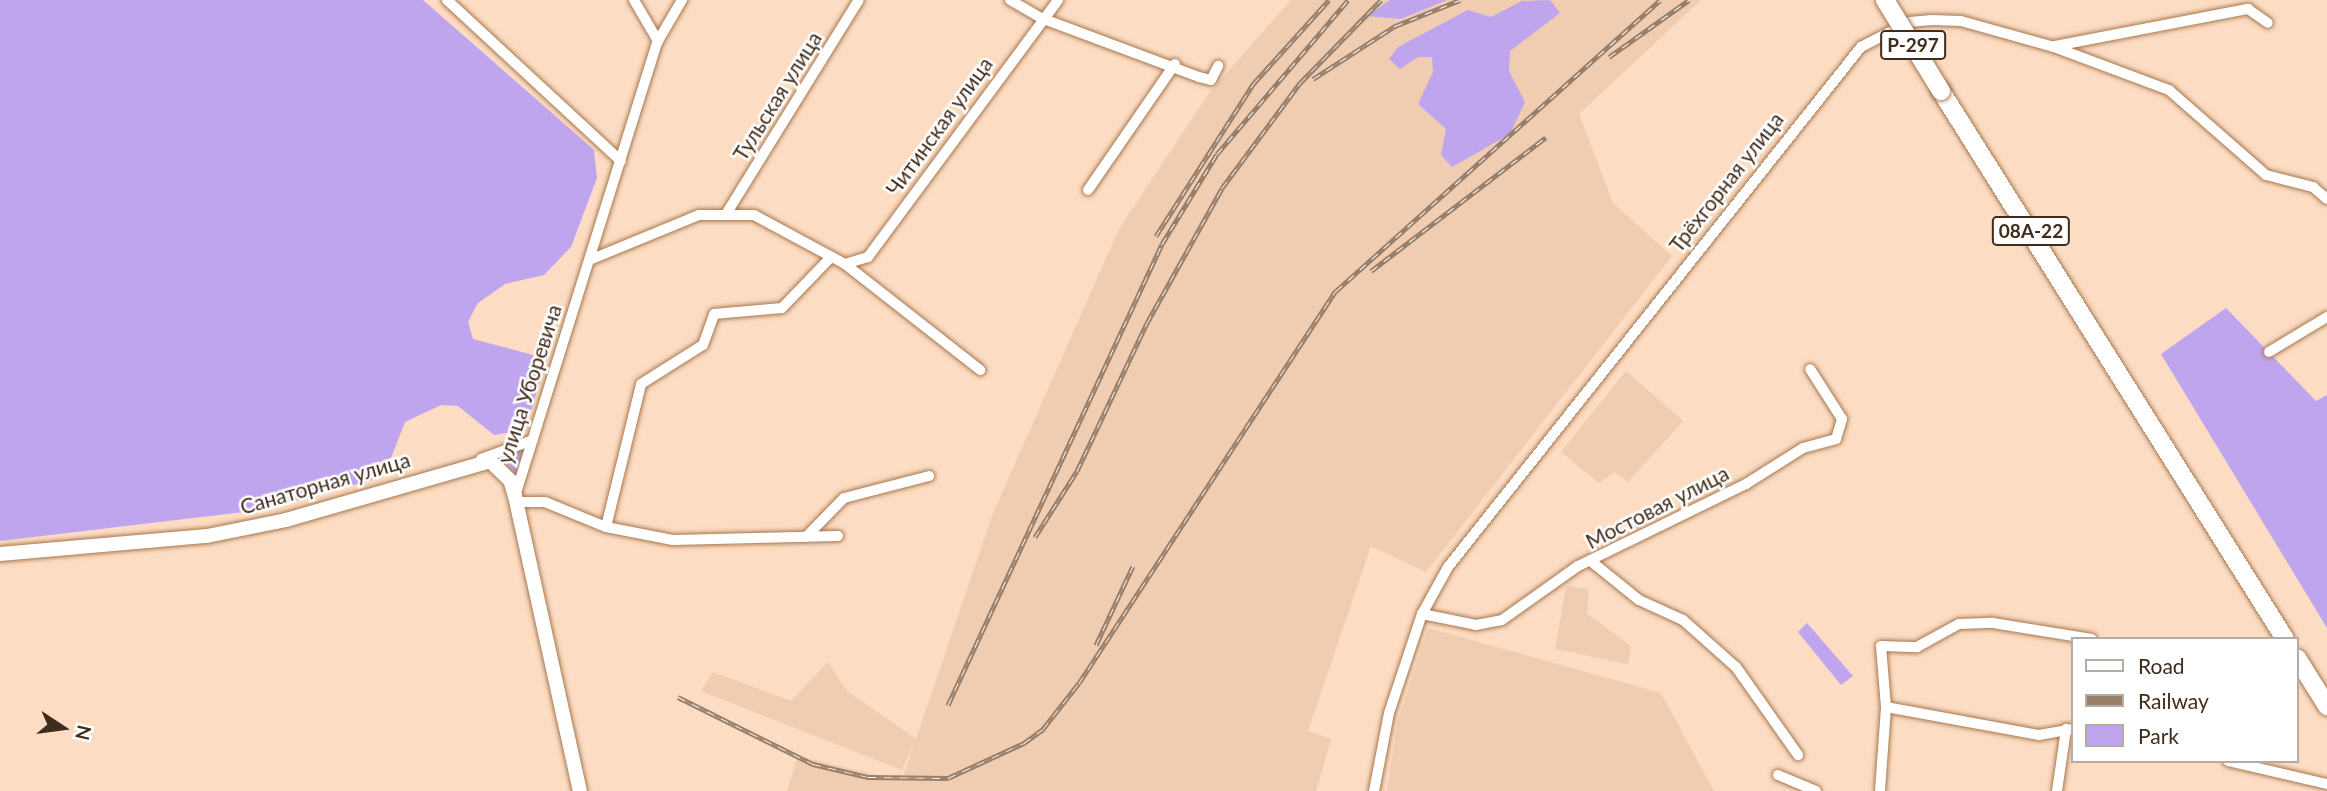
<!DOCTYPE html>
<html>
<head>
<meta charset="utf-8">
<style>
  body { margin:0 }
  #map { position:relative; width:2327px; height:791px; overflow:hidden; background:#fcdcc2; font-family:Lato,sans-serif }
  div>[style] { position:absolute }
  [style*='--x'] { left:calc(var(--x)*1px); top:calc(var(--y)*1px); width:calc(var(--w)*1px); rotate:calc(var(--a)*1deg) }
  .built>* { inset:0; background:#f0ccb1 }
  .green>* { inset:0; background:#bfa5ed }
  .roads { filter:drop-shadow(0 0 2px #a7774e) drop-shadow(0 0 2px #a7774e) }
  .street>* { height:10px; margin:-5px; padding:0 5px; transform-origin:5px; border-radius:5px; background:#fff }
  .secondary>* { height:14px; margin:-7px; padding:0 7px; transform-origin:7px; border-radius:7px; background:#fff }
  .highway>* { height:18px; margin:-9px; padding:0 9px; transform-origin:9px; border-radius:9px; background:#fff }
  .rail>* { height:5px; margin-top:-2.5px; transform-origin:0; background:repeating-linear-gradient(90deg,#fff 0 8px,#997f6a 0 16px); box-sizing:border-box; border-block:2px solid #997f6a }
  .bridges { filter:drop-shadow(0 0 2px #a7774e) drop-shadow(0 0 2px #a7774e) }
  .highway-bridge>* { height:18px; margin:-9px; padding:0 9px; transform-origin:9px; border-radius:9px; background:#fff }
  span { translate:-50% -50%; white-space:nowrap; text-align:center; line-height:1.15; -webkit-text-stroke:5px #fff; paint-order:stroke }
  .shield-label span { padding:2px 5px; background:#fff; border:2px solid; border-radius:5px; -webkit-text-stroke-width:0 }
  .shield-label { font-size:19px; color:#402c1b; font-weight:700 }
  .street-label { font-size:21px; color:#402c1b }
  .legend { position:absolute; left:2071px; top:637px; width:228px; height:126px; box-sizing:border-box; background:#fff; border:2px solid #b3aba4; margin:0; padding:9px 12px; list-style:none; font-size:21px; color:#402c1b }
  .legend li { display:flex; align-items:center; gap:14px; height:35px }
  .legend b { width:35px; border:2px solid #b3aba4 }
  .north { position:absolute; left:28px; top:693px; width:70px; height:70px; -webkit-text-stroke:5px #fff; paint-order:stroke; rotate:103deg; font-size:19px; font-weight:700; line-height:28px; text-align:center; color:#402c1b }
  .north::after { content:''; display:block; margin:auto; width:24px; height:32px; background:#402c1b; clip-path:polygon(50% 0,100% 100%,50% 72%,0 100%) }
</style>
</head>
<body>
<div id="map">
  <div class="built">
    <i style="clip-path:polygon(1291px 0,1701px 0,1579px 114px,1613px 203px,1672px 256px,1426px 572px,1371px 546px,1308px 731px,1331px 739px,1316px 791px,787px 791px,798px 756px,902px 781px,914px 743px,902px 770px,701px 691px,712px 672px,791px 701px,828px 662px,847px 691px,916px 739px,993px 513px,1119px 229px,1210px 92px)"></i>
    <i style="clip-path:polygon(1626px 371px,1683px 421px,1628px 482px,1615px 472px,1599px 483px,1561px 452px)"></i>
    <i style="clip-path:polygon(1566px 586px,1589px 589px,1587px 614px,1631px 646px,1628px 664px,1555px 649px)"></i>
    <i style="clip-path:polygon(1428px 628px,1661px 693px,1714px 791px,1387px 791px,1397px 724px)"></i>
  </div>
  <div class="green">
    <i style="clip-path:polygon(0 0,423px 0,594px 150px,597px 178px,571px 247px,544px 275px,505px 284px,478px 303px,468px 322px,473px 339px,533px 355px,540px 380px,529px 418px,517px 431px,494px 435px,458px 406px,441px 405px,405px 422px,391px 458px,372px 480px,260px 510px,0 541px)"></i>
    <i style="clip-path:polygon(1390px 0,1447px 0,1401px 19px,1367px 16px)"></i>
    <i style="clip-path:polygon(1550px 0,1560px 13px,1510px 51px,1509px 71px,1525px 102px,1510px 134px,1452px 167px,1441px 155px,1446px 129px,1418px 104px,1433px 72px,1432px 57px,1418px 57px,1400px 69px,1389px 59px,1398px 47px,1468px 10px,1491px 17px,1522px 1px)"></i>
    <i style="clip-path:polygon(2226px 308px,2316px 401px,2327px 395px,2327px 628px,2161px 354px)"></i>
    <i style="clip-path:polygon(524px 449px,517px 475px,516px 475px,499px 457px)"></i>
    <i style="clip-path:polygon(1807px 623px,1853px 676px,1841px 685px,1798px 632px)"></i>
  </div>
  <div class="roads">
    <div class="street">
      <i style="--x:447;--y:0;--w:237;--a:42.8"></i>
      <i style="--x:634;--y:0;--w:48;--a:59.7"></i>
      <i style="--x:1010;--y:0;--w:36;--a:30"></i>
      <i style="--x:1041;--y:18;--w:169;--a:20.5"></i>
      <i style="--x:1199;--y:77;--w:12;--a:14"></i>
      <i style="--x:1211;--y:80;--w:16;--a:-63"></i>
      <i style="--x:2055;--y:46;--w:197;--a:-10.9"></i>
      <i style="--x:2248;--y:9;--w:24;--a:35"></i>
      <i style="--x:1088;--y:190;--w:153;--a:-55.4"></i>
      <i style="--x:728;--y:211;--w:248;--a:-58.2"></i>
      <i style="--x:592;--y:259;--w:116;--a:-22.4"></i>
      <i style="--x:699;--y:215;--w:55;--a:0"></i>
      <i style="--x:754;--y:215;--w:103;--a:28.3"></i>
      <i style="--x:845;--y:264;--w:172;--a:38.1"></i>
      <i style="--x:845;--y:264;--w:24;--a:-17"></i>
      <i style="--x:868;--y:257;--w:320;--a:-53.5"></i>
      <i style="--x:2269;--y:352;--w:68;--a:-31.1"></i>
      <i style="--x:481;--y:459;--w:55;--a:-20.1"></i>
      <i style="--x:515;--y:496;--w:477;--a:-72.6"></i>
      <i style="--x:658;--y:41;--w:48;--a:-59.7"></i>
      <i style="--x:516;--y:502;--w:29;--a:0"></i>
      <i style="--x:545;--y:502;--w:66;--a:22.3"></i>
      <i style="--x:606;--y:527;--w:68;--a:11"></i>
      <i style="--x:673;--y:540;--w:165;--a:-1.4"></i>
      <i style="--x:606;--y:527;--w:147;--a:-76.2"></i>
      <i style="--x:641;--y:384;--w:73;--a:-32.2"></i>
      <i style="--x:703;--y:345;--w:33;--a:-70"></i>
      <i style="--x:714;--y:314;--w:68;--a:-5"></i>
      <i style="--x:782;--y:308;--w:71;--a:-46.1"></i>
      <i style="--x:806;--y:537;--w:54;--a:-45.7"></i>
      <i style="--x:844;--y:498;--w:88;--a:-14.5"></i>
      <i style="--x:1592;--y:562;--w:60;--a:39"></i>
      <i style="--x:1639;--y:600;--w:48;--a:24.4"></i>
      <i style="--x:1683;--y:620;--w:71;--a:41.6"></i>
      <i style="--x:1736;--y:667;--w:108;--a:54.8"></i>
      <i style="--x:1422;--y:614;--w:55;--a:11.5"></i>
      <i style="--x:1476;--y:625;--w:26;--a:-11"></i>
      <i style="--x:1502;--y:620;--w:93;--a:-35.4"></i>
      <i style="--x:1578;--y:566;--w:187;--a:-26"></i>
      <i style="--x:1746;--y:484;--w:67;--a:-32.3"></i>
      <i style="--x:1803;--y:448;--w:34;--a:-15"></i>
      <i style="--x:1836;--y:439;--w:21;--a:-73"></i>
      <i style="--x:1842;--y:419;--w:59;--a:-122.6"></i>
      <i style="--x:1886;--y:707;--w:156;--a:10.4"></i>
      <i style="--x:2039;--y:735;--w:35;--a:-10"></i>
      <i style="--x:2228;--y:761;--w:102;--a:13.1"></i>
      <i style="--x:1778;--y:775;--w:41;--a:22.8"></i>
      <i style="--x:1374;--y:791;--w:79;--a:-79.1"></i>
      <i style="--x:1389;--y:713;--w:104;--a:-71.6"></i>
      <i style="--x:1422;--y:614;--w:54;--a:-61"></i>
      <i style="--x:1448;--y:567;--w:664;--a:-51.54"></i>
      <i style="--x:1861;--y:47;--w:54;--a:-27.5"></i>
      <i style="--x:1909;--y:22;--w:23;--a:-5"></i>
      <i style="--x:1932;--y:20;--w:29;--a:2"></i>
      <i style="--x:1961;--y:21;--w:97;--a:15.6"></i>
      <i style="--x:2054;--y:47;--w:123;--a:20.5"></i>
      <i style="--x:2169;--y:90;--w:129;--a:41.2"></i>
      <i style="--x:2266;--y:175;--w:49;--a:14.3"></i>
      <i style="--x:2313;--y:187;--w:18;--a:41"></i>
      <i style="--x:1880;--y:791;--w:84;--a:-85.9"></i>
      <i style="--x:1886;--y:707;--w:61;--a:-94.7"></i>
      <i style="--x:1881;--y:646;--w:36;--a:2"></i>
      <i style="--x:1917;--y:647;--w:48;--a:-28.7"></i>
      <i style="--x:1959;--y:624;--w:34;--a:-2"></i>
      <i style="--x:1993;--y:623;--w:100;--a:9.2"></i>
      <i style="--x:2057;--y:791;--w:63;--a:-81.7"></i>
    </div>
    <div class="secondary">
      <i style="--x:0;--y:554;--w:208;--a:-5"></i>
      <i style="--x:207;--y:536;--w:81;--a:-11.4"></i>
      <i style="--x:286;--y:520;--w:212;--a:-16.1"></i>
      <i style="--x:490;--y:461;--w:28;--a:44"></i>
      <i style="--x:510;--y:480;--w:17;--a:73"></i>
      <i style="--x:515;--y:496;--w:302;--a:77.6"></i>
    </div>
    <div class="highway">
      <i style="--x:1941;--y:91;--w:647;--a:57.88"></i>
      <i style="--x:2297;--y:658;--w:57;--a:58"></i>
    </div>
  </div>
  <div class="rail">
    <i style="--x:1609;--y:57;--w:98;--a:-35.5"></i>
    <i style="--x:1313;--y:79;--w:98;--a:-32.9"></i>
    <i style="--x:1395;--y:26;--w:70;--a:-21.8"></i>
    <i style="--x:1156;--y:236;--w:182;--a:-57.4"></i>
    <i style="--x:1254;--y:83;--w:112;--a:-47.9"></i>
    <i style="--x:1371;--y:271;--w:220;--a:-37.4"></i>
    <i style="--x:1035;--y:537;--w:78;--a:-57.5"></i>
    <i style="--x:1077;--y:471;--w:164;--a:-64.7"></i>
    <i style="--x:1147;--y:323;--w:154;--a:-60.9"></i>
    <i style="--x:1222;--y:188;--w:131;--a:-53.4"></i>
    <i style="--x:1300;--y:83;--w:116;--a:-45.7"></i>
    <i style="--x:1096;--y:645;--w:87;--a:-64.9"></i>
    <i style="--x:678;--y:697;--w:151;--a:26.4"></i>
    <i style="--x:813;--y:764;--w:57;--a:13.3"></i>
    <i style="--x:868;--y:777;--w:80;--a:0.7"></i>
    <i style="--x:948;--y:778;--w:84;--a:-24.7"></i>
    <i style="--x:1024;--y:743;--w:24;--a:-36"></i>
    <i style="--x:1043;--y:729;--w:58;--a:-52"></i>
    <i style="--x:1079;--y:683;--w:469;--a:-56.8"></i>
    <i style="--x:1336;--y:291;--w:435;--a:-41.9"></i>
    <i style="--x:948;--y:705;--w:508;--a:-65.1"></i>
    <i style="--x:1162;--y:244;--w:105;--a:-58.6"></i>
    <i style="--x:1217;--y:154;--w:202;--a:-49.6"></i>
  </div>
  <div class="bridges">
    <div class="highway-bridge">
      <i style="--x:1885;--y:0;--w:107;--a:58.4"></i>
    </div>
  </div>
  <div class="shield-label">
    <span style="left:1913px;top:45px">Р-297</span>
    <span style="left:2031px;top:231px">08А-22</span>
  </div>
  <div class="street-label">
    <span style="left:777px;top:96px;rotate:-58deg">Тульская улица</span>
    <span style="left:939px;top:126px;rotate:-54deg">Читинская улица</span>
    <span style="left:1726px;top:182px;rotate:-52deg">Трёхгорная улица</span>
    <span style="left:529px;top:384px;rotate:-72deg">улица Уборевича</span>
    <span style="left:325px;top:483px;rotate:-16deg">Санаторная улица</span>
    <span style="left:1657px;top:507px;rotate:-27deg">Мостовая улица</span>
  </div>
  <ul class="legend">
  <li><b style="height:9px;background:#fff"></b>Road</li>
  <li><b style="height:9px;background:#997f6a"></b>Railway</li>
  <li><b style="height:19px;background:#bfa5ed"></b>Park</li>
  </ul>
  <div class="north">N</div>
</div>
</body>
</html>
